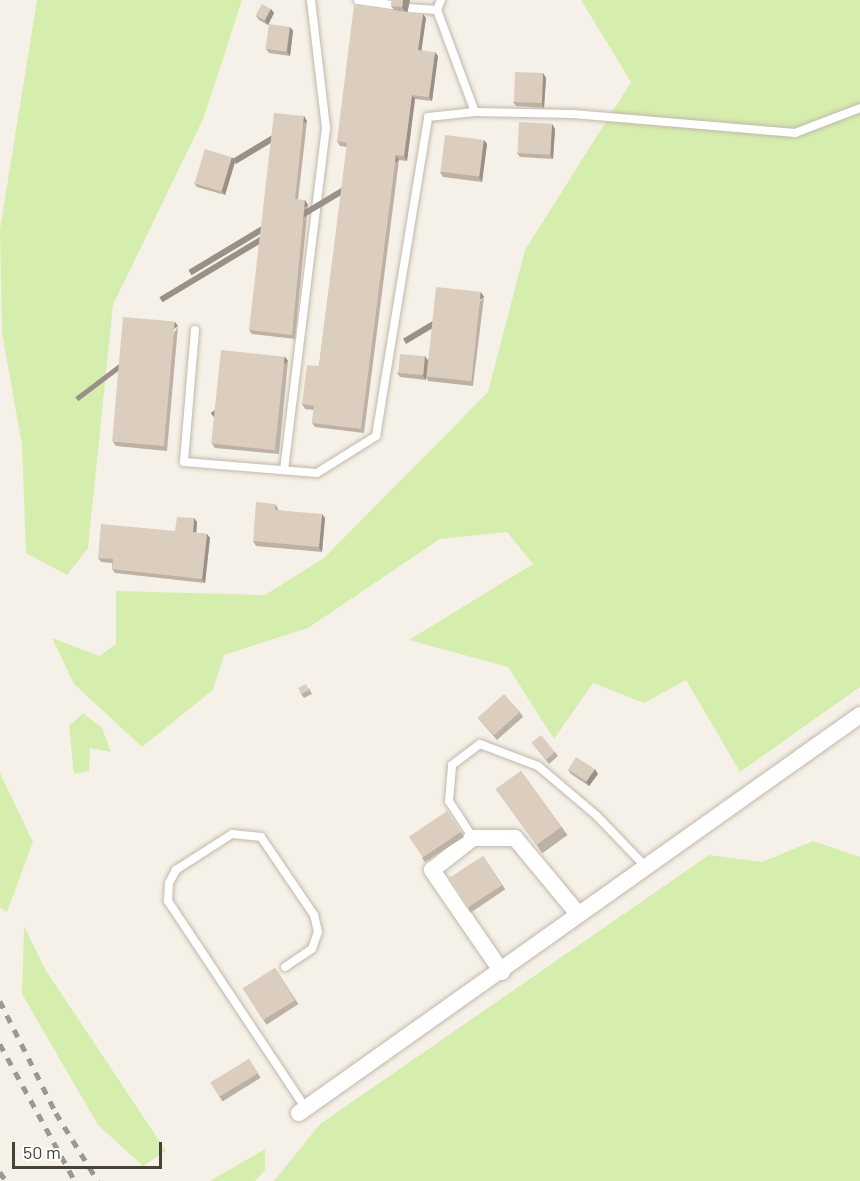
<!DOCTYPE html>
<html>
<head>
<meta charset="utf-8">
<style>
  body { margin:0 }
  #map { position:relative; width:860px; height:1181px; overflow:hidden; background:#f6f1e8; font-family:Barlow,sans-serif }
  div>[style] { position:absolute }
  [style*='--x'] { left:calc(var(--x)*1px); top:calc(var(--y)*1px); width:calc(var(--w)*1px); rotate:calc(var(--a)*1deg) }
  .green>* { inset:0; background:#d6eead }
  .roads { filter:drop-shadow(0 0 2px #c2b8aa) drop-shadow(0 0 2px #c2b8aa) }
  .service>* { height:8px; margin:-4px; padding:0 4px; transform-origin:4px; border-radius:4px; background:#fff }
  .minor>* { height:16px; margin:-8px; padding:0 8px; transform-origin:8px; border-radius:8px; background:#fff }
  .rail>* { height:4.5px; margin-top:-2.25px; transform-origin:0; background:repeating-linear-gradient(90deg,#989898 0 8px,transparent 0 16px) }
  .wall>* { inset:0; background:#bdb1a4; transform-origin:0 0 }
  .shaded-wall>* { inset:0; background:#9a9086; transform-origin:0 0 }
  .building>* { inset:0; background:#dccebf; transform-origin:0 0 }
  span { translate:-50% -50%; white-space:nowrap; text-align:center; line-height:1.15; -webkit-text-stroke:6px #fff; paint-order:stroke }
  .scale { position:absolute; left:12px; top:1142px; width:150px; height:27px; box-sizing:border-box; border:3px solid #4a4136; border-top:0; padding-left:8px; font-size:18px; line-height:21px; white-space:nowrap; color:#4a4136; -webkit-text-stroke:4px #fff; paint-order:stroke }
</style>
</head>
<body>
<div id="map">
  <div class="green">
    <i style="clip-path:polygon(37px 0,242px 0,204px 117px,113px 305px,88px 548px,67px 575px,26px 553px,22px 445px,2px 333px,0 229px)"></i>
    <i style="clip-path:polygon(581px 0,860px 0,860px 687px,740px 772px,686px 680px,644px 703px,593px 683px,554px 739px,508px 667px,409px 640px,533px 564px,507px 532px,440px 539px,308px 628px,224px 655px,213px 690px,142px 747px,74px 684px,52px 638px,99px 656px,116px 644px,116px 591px,265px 595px,324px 558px,488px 392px,525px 250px,631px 82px)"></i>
    <i style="clip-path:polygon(83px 713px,102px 728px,111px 752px,90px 748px,89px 771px,74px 774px,69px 726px)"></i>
    <i style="clip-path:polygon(0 773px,33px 842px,7px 912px,0 908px)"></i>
    <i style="clip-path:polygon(813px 841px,860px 857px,860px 1181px,274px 1181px,320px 1124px,709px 855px,762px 862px)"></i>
    <i style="clip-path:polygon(24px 926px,45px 969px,166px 1151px,143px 1166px,98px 1125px,22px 994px)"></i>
    <i style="clip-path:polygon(265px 1149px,265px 1170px,255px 1181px,210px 1181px)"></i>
  </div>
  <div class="roads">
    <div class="service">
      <i style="--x:358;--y:0;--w:40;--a:8.5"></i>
      <i style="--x:441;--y:0;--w:11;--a:112"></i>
      <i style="--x:437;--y:10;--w:109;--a:69.6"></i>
      <i style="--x:408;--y:8;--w:29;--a:4"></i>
      <i style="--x:195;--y:330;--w:132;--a:94.8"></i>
      <i style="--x:184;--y:462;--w:133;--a:4.7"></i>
      <i style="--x:317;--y:473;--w:70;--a:-32.1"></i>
      <i style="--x:376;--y:436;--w:323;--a:-80.7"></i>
      <i style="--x:428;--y:117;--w:47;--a:-6.1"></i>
      <i style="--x:475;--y:112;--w:98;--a:1.2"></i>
      <i style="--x:573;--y:114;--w:223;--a:4.9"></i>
      <i style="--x:795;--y:133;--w:70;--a:-21"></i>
      <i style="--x:284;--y:470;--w:345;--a:-83"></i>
      <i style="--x:326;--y:128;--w:129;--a:-96.7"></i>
      <i style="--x:473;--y:838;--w:44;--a:-123"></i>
      <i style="--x:449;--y:801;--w:36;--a:-85"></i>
      <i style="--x:452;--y:765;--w:35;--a:-37"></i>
      <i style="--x:480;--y:744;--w:62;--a:20.8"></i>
      <i style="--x:538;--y:766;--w:77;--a:40.3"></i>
      <i style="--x:597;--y:816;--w:69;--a:46.2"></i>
      <i style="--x:285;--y:967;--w:32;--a:-34"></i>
      <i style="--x:312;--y:949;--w:18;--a:-71"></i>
      <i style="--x:318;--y:932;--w:17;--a:-103"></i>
      <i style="--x:314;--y:915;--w:94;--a:-124.2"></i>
      <i style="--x:261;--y:837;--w:29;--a:-174"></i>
      <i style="--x:232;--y:834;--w:67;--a:147.3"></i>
      <i style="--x:176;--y:870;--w:15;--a:118"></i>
      <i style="--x:169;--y:883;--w:18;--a:93"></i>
      <i style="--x:168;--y:901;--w:250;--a:56.4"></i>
    </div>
    <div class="minor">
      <i style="--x:502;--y:972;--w:124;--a:-124.5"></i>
      <i style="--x:432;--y:870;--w:52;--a:-38"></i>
      <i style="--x:473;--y:838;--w:42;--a:0"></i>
      <i style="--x:515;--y:838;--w:99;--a:50.3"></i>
      <i style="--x:299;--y:1113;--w:688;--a:-35.35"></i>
    </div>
  </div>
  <div class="rail">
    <i style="--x:0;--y:1001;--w:125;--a:63.4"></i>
    <i style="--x:56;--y:1113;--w:80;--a:58.3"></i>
    <i style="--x:0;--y:1044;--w:156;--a:61.3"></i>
    <i style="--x:0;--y:1172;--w:11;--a:56"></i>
  </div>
  <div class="wall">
    <i style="clip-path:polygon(392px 0,408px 12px,426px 18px,421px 50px,438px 56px,432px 101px,415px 99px,407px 161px,399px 160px,364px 433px,315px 427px,312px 423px,314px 410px,305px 409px,302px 404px,319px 366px,347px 147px,340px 146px,337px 141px,394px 10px,391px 6px)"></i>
    <i style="clip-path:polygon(271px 9px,274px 13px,268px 25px,259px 20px,256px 16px)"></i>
    <i style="clip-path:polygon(290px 27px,293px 31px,290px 56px,269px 53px,266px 49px)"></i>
    <i style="clip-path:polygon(543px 73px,546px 78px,544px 108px,516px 106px,513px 102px)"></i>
    <i style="clip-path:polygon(304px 116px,307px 121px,298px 200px,305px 200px,308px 205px,295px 339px,252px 334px,249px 330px)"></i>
    <i style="clip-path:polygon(552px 124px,555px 129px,553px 159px,520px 157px,517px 153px)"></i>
    <i style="clip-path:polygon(484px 140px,487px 144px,482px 182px,443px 177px,440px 172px)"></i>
    <i style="clip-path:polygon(232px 157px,235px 162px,225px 195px,197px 187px,194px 183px)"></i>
    <i style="clip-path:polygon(484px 297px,473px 386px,428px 381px,426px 377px,426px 380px,400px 377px,397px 373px,425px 356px,427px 360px)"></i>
    <i style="clip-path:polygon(178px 326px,167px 451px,116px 446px,113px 442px)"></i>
    <i style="clip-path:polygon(285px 357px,288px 361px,279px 454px,215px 448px,212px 444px)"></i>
    <i style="clip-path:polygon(275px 504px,278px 508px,278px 510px,325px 518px,322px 552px,256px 546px,253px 541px)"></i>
    <i style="clip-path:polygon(194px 518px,197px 522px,196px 533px,207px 534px,210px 538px,205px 583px,115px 573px,112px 569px,112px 563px,101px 562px,98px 558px,175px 531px)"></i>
    <i style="clip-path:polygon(309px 688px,312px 694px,304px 698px,301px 694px)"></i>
    <i style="clip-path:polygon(520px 712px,523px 717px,497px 740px,478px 718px)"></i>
    <i style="clip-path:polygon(532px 743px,555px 752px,558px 756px,549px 764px)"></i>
    <i style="clip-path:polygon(568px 770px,598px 774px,589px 786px,571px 774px)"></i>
    <i style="left:521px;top:771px;width:79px;height:31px;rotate:54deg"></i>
    <i style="clip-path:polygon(447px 811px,464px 837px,425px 862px,422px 858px)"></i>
    <i style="left:483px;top:856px;width:40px;height:42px;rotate:56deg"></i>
    <i style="left:275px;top:968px;width:43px;height:38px;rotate:57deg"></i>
    <i style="left:249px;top:1059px;width:22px;height:45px;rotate:58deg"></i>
  </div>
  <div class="shaded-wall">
    <i style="clip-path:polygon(403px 0,410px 0,407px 15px,402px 7px)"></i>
    <i style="clip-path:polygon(271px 9px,274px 13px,268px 25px,265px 21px)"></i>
    <i style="clip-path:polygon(423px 14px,426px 18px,421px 54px,418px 50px)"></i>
    <i style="clip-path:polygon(290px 27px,293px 31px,290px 56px,287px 52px)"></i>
    <i style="clip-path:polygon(435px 52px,438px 56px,432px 101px,429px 97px)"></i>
    <i style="clip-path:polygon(543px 73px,546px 78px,544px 108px,541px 103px)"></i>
    <i style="clip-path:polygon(412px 95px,415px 99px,407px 161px,404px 156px)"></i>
    <i style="left:304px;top:116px;width:6px;height:83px;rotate:59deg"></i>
    <i style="clip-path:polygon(552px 124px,555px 129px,553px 159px,550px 155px)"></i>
    <i style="clip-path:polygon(484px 140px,487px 144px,482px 182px,479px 177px)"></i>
    <i style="left:396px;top:155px;width:6px;height:276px;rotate:59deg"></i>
    <i style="clip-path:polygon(232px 157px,235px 162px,225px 195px,222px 191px)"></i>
    <i style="left:305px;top:200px;width:6px;height:136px;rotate:59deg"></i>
    <i style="left:481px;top:292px;width:6px;height:91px;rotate:59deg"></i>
    <i style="left:175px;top:322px;width:5px;height:125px;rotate:53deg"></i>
    <i style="clip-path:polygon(425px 356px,428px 361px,426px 380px,423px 376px)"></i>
    <i style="left:285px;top:357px;width:5px;height:93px;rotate:53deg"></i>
    <i style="clip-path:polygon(322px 514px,325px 518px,322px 552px,319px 547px)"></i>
    <i style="clip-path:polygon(194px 518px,197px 522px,196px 537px,193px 532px)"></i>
    <i style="clip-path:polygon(207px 534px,210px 538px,205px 583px,202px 579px)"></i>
    <i style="clip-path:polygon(595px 769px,598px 774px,589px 786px,586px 782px)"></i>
  </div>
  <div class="building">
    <i style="clip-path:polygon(392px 0,403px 0,402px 7px,391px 6px)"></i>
    <i style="left:262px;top:4px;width:10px;height:13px;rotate:29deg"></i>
    <i style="clip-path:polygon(354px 5px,423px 14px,418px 50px,435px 52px,429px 97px,412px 95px,404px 156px,396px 155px,361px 429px,312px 423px,314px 406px,302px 404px,307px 365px,319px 366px,347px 143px,337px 141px)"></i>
    <i style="left:269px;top:24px;width:21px;height:25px;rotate:8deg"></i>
    <i style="left:515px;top:72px;width:28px;height:30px;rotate:2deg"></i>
    <i style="clip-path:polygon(274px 113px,304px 116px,295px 199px,305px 200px,292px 335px,249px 330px)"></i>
    <i style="left:519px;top:122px;width:33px;height:31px;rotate:3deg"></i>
    <i style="left:445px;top:135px;width:39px;height:37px;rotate:7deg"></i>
    <i style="left:205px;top:149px;width:28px;height:36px;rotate:17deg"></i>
    <i style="left:436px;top:287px;width:45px;height:90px;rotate:6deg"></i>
    <i style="left:123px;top:317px;width:52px;height:125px;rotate:5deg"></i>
    <i style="left:221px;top:350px;width:64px;height:94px;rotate:6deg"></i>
    <i style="left:400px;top:354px;width:25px;height:19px;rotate:5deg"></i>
    <i style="clip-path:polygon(256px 502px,275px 504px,275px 510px,322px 514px,319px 547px,253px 541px)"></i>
    <i style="clip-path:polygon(177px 517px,194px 518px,193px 532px,207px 534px,202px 579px,112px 569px,113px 559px,98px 558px,101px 524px,175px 531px)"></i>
    <i style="left:306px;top:684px;width:7px;height:9px;rotate:63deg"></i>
    <i style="left:504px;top:694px;width:24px;height:35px;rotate:48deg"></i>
    <i style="left:541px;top:735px;width:22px;height:12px;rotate:51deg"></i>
    <i style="left:576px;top:757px;width:22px;height:15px;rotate:32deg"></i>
    <i style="left:521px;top:771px;width:69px;height:31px;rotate:54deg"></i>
    <i style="left:447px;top:811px;width:25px;height:46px;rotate:56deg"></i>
    <i style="left:483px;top:856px;width:35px;height:42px;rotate:57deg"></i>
    <i style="left:275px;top:968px;width:38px;height:38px;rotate:58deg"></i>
    <i style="left:249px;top:1059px;width:17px;height:45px;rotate:59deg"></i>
  </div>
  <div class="scale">50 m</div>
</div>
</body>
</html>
